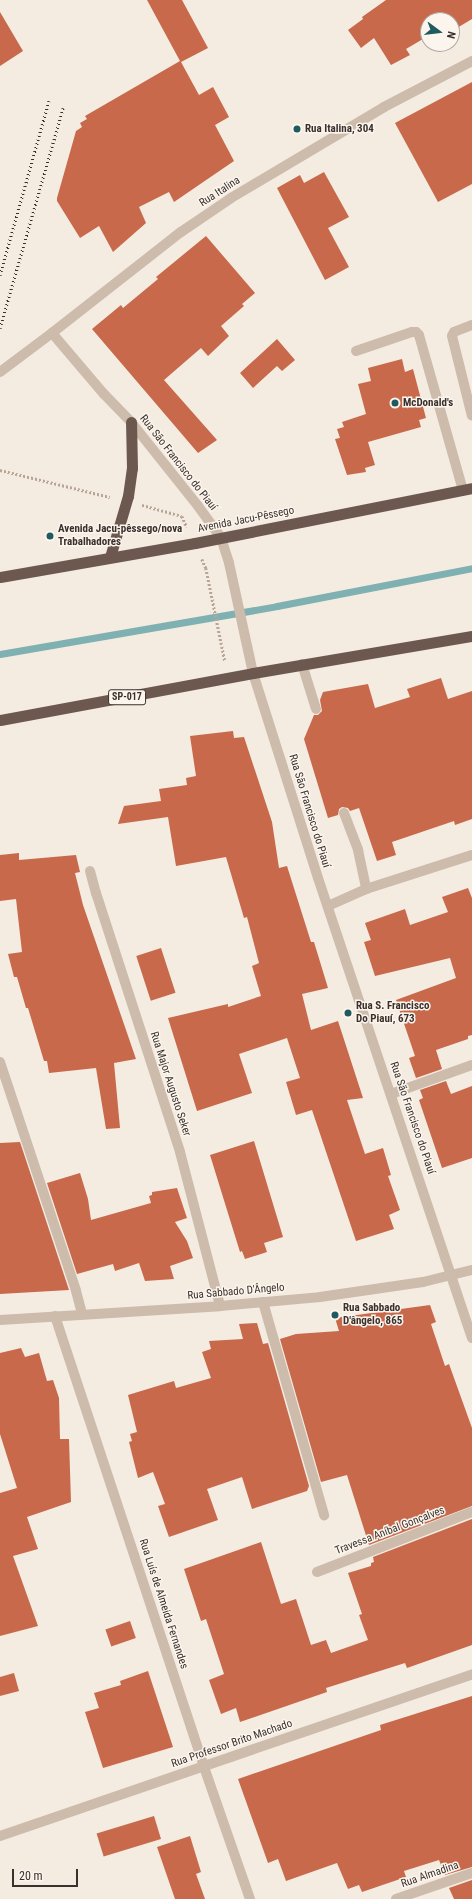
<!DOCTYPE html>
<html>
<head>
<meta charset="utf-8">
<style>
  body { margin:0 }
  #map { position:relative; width:472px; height:1899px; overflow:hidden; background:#f4ebe1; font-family:"Roboto Condensed",sans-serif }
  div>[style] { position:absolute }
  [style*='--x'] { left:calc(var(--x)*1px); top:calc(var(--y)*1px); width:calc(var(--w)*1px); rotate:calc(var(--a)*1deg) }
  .stream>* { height:7px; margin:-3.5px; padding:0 3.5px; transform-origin:3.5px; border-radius:3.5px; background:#7fb0b2 }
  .building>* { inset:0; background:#c8694b; transform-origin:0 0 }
  .path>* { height:2.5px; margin-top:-1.25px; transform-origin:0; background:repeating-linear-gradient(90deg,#b9a596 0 2px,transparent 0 4px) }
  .service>* { height:10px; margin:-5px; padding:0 5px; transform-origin:5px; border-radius:5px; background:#cdbbac }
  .minor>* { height:10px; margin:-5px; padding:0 5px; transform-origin:5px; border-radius:5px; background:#cdbbac }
  .tertiary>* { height:10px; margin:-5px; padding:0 5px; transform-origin:5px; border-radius:5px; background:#cdbbac }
  .trunk>* { height:11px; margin:-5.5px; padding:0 5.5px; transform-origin:5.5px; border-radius:5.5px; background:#6c584f }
  .rail>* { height:3px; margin-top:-1.5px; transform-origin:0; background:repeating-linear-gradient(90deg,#3b302b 0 1px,transparent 0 4px) }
  .dots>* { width:11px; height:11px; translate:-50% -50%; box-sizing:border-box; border:2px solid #fbf5ee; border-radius:50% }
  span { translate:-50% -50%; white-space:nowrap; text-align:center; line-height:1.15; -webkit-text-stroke:3px #fbf5ee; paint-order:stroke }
  .shield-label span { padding:1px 3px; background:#fbf5ee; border:1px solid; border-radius:3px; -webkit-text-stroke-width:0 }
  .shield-label { font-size:10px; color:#3b302b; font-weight:700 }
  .poi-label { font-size:11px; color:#3b302b; font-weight:700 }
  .left { translate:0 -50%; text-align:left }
  .street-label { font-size:11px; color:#3b302b }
  .north { position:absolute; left:420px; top:12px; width:40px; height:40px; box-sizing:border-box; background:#fbf5ee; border:1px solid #aea6a0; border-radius:50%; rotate:105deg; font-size:11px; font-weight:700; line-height:16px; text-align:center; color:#3b302b }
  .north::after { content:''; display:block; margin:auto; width:14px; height:18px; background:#1f5a5e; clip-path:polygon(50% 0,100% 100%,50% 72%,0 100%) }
  .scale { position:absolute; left:12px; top:1869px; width:66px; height:18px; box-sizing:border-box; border:2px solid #3b302b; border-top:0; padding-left:5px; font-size:12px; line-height:14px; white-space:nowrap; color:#3b302b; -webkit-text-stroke:3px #fbf5ee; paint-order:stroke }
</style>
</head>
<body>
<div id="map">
  <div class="stream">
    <i style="--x:0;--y:654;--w:281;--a:-9.8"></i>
    <i style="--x:277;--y:606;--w:199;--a:-11"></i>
  </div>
  <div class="building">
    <i style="clip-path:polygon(147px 0,182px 0,208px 48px,181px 62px,199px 95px,213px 87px,229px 117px,215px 125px,234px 161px,174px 202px,169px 192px,139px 207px,146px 223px,113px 252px,99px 226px,80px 238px,57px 201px,57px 198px,76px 131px,82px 127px,80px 123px,87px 119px,85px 116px,180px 61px)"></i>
    <i style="clip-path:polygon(386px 0,472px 0,472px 19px,452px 31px,452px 20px,428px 20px,428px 36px,406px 49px,410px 55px,391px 65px,374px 38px,361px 48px,348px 30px,363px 19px,362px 17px)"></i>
    <i style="clip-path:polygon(0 12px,23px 51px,0 66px)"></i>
    <i style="clip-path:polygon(472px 82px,472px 184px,438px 202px,395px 123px)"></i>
    <i style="clip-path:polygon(324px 172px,349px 217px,328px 228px,349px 267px,325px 280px,277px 188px,300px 175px,304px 183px)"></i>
    <i style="clip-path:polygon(206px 236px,255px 293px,242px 304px,244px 306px,221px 326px,229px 336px,208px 356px,201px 348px,164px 380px,217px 440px,198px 453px,92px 329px,121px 305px,123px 308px,158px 279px,156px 277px)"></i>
    <i style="clip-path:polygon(277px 339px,295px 360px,282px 371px,277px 366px,253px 388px,240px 373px)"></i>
    <i style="clip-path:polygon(402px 359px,405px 372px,413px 369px,426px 418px,419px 420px,421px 427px,368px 442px,375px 465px,365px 468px,366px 472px,347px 475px,335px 439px,340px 438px,337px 429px,344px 427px,342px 422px,366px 414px,358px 384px,371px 381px,368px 368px)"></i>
    <i style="clip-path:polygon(441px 678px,448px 699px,472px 691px,472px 819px,455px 825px,454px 821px,392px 842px,396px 855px,377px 861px,359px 808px,350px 811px,348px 808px,342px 807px,339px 809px,338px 815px,328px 818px,304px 739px,314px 715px,318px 715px,322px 711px,320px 700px,323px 692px,368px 684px,375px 708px,410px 697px,407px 689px)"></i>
    <i style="clip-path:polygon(233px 731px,234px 738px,244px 737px,272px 822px,279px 868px,287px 866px,311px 942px,314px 942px,328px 988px,302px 994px,311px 1030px,338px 1021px,363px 1098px,347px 1100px,365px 1154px,383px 1148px,391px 1175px,388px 1176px,400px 1210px,389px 1215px,394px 1229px,356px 1241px,312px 1110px,296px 1115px,286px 1082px,300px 1078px,287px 1038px,239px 1054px,252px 1093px,197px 1111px,168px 1018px,228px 1004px,228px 1007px,261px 996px,252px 966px,259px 963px,247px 917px,244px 918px,226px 857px,176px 866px,168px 817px,118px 824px,124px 806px,161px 801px,159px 789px,187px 785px,186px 778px,196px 776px,190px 736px)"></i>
    <i style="clip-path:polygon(19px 853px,19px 860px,76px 855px,80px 872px,75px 873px,83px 905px,136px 1059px,114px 1063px,120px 1128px,106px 1129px,96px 1068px,49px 1073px,47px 1061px,44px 1061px,28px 1008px,26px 1008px,17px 977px,14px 977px,8px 954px,22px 952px,16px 899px,0 901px,0 855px)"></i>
    <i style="clip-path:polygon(468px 888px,472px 898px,472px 1035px,468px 1036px,468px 1039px,436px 1050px,442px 1069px,416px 1078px,409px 1058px,415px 1056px,396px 1000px,456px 978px,450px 958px,375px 976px,364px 942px,371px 940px,365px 923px,405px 909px,410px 925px,448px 912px,442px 897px)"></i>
    <i style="left:161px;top:948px;width:47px;height:26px;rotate:72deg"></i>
    <i style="clip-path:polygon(446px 1081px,451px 1094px,472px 1086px,472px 1158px,442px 1168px,419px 1100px,423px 1098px,420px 1090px)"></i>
    <i style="clip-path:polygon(254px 1141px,283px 1237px,264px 1243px,267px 1252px,245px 1259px,242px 1251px,240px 1252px,210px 1155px)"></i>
    <i style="clip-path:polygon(20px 1142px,69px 1290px,0 1294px,0 1143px)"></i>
    <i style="clip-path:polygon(80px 1173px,88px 1199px,91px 1220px,151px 1203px,149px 1196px,152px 1195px,152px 1192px,177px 1188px,187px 1218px,175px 1222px,187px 1241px,193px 1258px,170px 1266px,174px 1279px,145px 1281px,139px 1263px,115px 1271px,113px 1264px,77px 1274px,47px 1183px)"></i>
    <i style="clip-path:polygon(430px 1305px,436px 1322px,431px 1324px,445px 1366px,449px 1364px,472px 1428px,472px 1506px,369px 1545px,347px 1475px,321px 1482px,280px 1339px,296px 1334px,339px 1331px,335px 1318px)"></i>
    <i style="clip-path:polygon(257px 1323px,263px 1344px,268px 1343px,309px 1486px,307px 1491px,252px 1509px,242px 1477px,207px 1489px,218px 1520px,169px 1537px,158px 1506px,165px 1504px,153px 1472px,138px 1478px,129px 1442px,132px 1441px,130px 1434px,137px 1432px,128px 1395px,174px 1381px,176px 1388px,211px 1378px,202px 1352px,211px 1349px,209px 1341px,243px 1339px,239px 1324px)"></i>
    <i style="clip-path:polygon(21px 1348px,25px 1357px,39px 1353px,47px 1381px,53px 1380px,59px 1398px,60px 1439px,69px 1439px,71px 1502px,27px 1517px,38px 1549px,13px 1556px,38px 1626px,0 1636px,0 1493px,17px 1488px,0 1434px,0 1353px)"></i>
    <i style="clip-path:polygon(472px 1519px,472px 1645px,407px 1668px,405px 1663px,326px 1688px,327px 1692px,240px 1722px,236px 1708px,221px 1714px,209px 1680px,224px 1674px,206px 1619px,201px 1621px,184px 1569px,261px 1542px,281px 1604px,296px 1599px,311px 1645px,326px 1640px,331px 1653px,368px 1640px,359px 1615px,362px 1614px,348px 1573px,371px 1566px,371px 1563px,374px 1562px,373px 1557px)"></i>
    <i style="left:130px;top:1621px;width:18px;height:26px;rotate:71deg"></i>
    <i style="clip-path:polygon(148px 1671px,173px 1747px,103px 1768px,85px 1712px,99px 1708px,94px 1693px,121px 1685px,120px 1681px)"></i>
    <i style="clip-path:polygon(14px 1673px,19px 1691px,0 1696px,0 1677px)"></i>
    <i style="clip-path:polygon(472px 1696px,472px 1867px,445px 1875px,439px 1860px,404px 1871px,406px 1877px,362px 1892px,359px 1885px,348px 1889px,337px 1863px,286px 1881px,278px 1859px,268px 1863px,238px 1779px,381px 1730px,380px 1725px)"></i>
    <i style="left:154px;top:1816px;width:24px;height:60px;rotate:73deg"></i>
    <i style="clip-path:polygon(190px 1836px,201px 1872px,196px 1874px,205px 1899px,175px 1899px,157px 1847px)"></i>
    <i style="clip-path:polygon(472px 1880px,472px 1899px,454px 1899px,449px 1888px)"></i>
  </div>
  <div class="path">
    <i style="--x:0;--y:470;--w:113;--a:13.8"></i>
    <i style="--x:142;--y:505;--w:41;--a:15.4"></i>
    <i style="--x:182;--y:516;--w:12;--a:66"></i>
    <i style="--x:202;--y:559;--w:10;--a:66"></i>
    <i style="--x:206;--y:568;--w:95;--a:78.5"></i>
  </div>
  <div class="service">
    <i style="--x:472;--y:325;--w:19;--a:159"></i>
    <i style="--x:454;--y:332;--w:4;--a:117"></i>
    <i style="--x:452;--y:336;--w:82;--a:76"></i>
    <i style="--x:356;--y:351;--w:59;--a:-18.7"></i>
    <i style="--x:412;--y:332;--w:4;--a:0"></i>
    <i style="--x:416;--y:332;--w:4;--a:45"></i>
    <i style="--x:419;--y:335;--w:161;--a:74.2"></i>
    <i style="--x:302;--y:664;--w:47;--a:72.7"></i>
    <i style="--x:344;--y:813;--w:40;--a:69"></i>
    <i style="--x:358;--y:850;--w:40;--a:78"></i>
    <i style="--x:0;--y:1062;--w:241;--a:71.6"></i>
    <i style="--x:76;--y:1291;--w:24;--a:75"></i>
  </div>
  <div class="minor">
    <i style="--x:52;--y:333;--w:80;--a:49.6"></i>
    <i style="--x:104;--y:394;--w:39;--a:46"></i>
    <i style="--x:131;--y:422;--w:107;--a:51.4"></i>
    <i style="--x:198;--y:506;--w:39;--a:54"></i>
    <i style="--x:221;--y:538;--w:26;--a:72"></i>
    <i style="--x:229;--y:563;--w:113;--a:77.7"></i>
    <i style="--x:253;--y:673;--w:215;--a:72.4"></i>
    <i style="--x:318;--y:878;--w:485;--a:71.5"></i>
    <i style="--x:0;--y:372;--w:65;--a:-36.9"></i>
    <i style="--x:52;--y:333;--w:164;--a:-38.1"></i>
    <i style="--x:181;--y:232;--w:60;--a:-34.2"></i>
    <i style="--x:231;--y:198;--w:178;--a:-30.7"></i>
    <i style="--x:384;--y:107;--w:99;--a:-27.6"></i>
    <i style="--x:90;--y:871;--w:23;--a:75"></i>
    <i style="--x:96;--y:893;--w:272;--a:72"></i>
    <i style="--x:180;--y:1152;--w:159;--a:75.4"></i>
    <i style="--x:328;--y:906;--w:42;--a:-24.1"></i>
    <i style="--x:366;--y:889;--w:111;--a:-17.8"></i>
    <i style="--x:391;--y:1094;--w:86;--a:-19.7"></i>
    <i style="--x:263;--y:1302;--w:222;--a:74"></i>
    <i style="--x:55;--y:1316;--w:475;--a:71.7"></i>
    <i style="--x:204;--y:1767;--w:140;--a:70.8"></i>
    <i style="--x:317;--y:1572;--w:166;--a:-21.2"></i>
    <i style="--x:0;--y:1836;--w:499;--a:-18.9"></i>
    <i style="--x:396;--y:1899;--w:80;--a:-18.9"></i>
  </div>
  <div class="tertiary">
    <i style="--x:0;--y:1320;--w:220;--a:-3.6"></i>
    <i style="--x:220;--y:1306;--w:100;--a:-5.1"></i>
    <i style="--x:320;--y:1297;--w:104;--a:-8.3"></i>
    <i style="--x:423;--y:1282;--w:50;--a:-13.8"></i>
  </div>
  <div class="trunk">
    <i style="--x:110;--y:557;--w:64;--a:-73.6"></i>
    <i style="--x:128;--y:496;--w:28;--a:-82"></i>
    <i style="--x:132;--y:468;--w:46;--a:-91.2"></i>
    <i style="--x:0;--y:577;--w:198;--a:-9.9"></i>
    <i style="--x:195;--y:543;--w:282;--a:-11.2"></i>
    <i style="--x:0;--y:720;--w:257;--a:-10.5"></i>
    <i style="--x:253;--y:673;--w:222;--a:-9.6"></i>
  </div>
  <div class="rail">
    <i style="--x:0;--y:275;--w:181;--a:-74.3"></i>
    <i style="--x:0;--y:328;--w:229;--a:-74"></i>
  </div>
  <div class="dots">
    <i style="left:297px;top:129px;background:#1f5a5e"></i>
    <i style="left:395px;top:403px;background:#1f5a5e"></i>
    <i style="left:50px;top:536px;background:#1f5a5e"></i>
    <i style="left:348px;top:1013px;background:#1f5a5e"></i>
    <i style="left:335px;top:1315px;background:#1f5a5e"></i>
  </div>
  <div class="shield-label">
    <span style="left:127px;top:697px">SP-017</span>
  </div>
  <div class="poi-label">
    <span class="left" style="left:305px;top:129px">Rua Italina, 304</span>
    <span class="left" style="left:403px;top:403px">McDonald's</span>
    <span class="left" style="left:58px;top:536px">Avenida Jacu-pêssego/nova<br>Trabalhadores</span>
    <span class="left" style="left:356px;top:1013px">Rua S. Francisco<br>Do Piauí, 673</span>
    <span class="left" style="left:343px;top:1315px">Rua Sabbado<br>D'ângelo, 865</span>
  </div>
  <div class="street-label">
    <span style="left:220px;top:192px;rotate:-33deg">Rua Italina</span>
    <span style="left:178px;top:463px;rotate:52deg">Rua São Francisco do Piauí</span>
    <span style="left:246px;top:520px;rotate:-11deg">Avenida Jacu-Pêssego</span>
    <span style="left:309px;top:811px;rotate:73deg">Rua São Francisco do Piauí</span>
    <span style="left:170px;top:1084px;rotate:72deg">Rua Major Augusto Seker</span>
    <span style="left:412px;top:1118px;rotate:71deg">Rua São Francisco do Piauí</span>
    <span style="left:236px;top:1292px;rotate:-5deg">Rua Sabbado D'Ângelo</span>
    <span style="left:390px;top:1531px;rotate:-21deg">Travessa Aníbal Gonçalves</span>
    <span style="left:163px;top:1604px;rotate:72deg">Rua Luís de Almeida Fernandes</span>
    <span style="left:232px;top:1744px;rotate:-19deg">Rua Professor Brito Machado</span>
    <span style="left:430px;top:1875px;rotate:-19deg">Rua Almadina</span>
  </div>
  <div class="north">N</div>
  <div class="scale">20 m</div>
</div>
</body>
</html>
